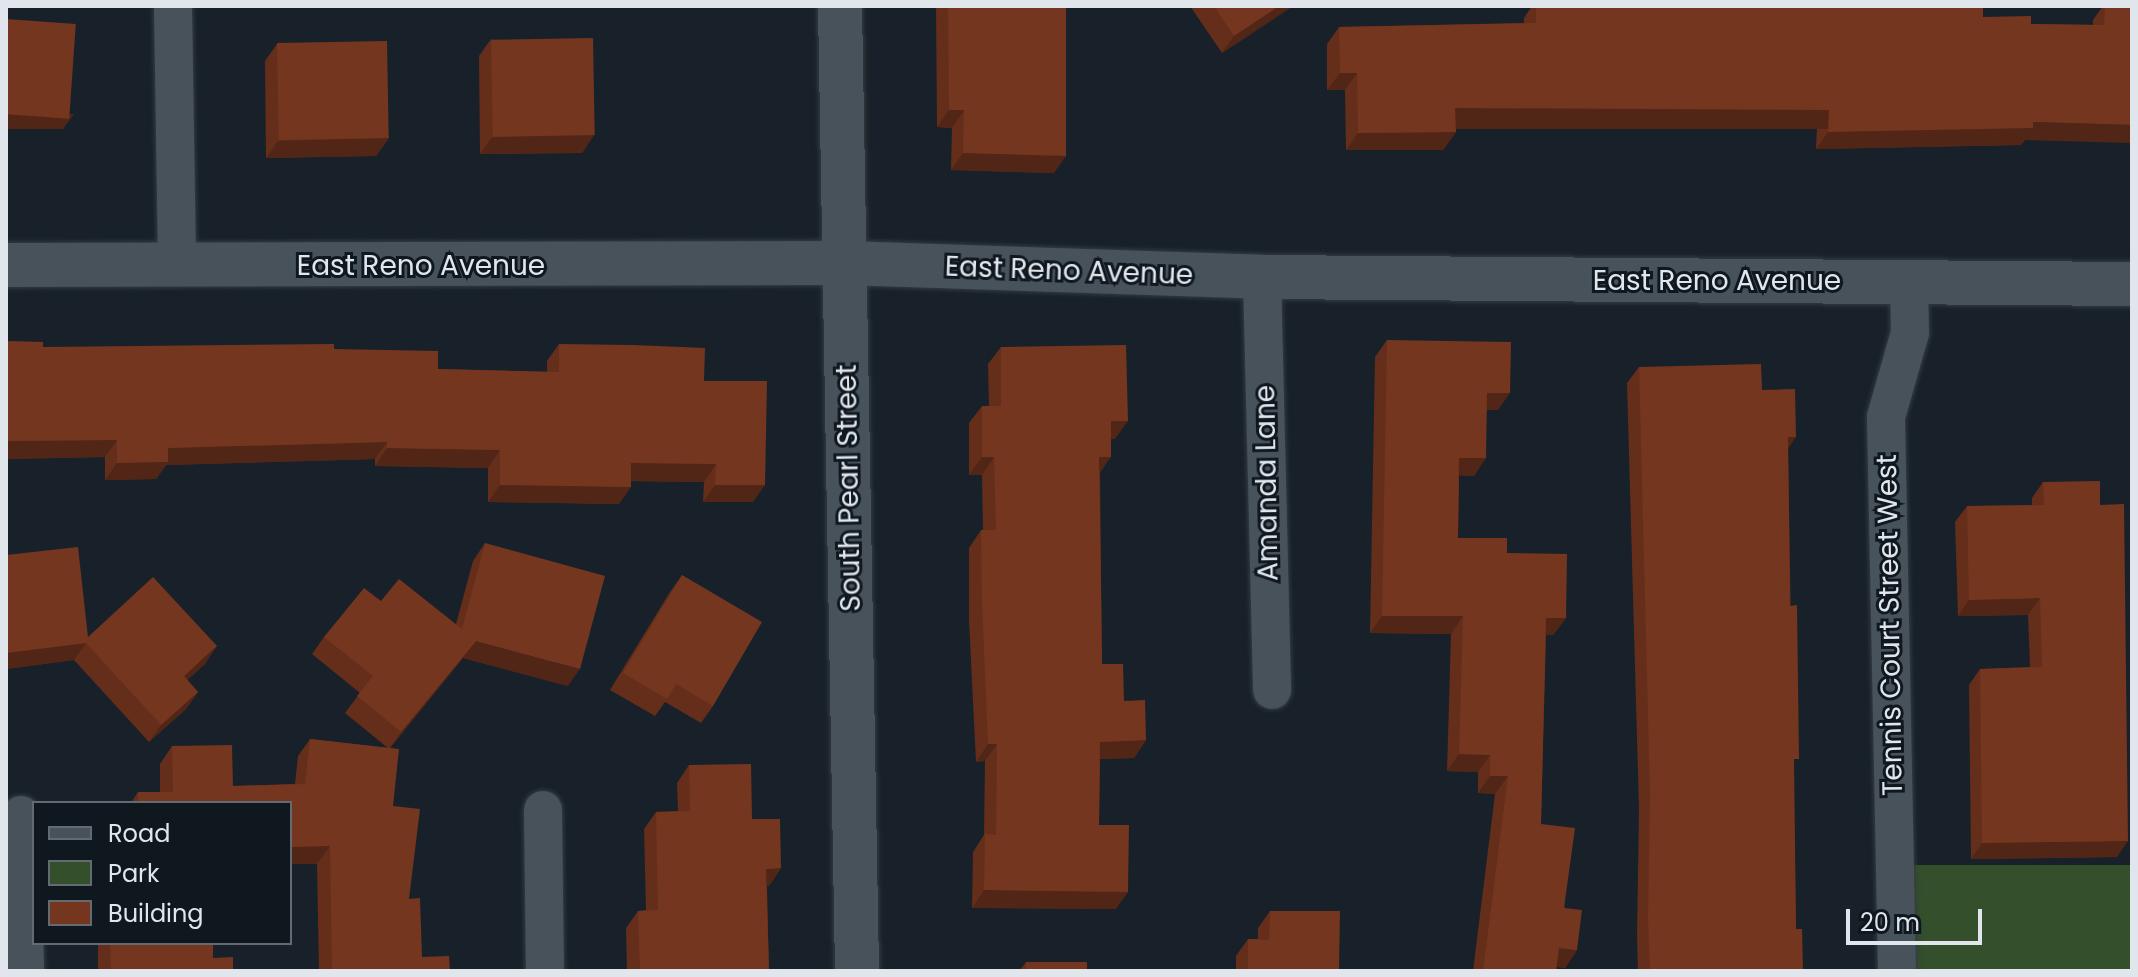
<!DOCTYPE html>
<html>
<head>
<meta charset="utf-8">
<style>
  body { margin:0 }
  #map { position:relative; width:2138px; height:977px; overflow:hidden; background:#182129; font-family:Poppins,sans-serif }
  div>[style] { position:absolute }
  [style*='--x'] { left:calc(var(--x)*1px); top:calc(var(--y)*1px); width:calc(var(--w)*1px); rotate:calc(var(--a)*1deg) }
  .green>* { inset:0; background:#344f2c; transform-origin:0 0 }
  .roads { filter:drop-shadow(0 0 2px #343b41) drop-shadow(0 0 2px #343b41) }
  .minor>* { height:38px; margin:-19px; padding:0 19px; transform-origin:19px; border-radius:19px; background:#48525b }
  .tertiary>* { height:44px; margin:-22px; padding:0 22px; transform-origin:22px; border-radius:22px; background:#48525b }
  .wall>* { inset:0; background:#642e1b }
  .shaded-wall>* { inset:0; background:#512616; transform-origin:0 0 }
  .building>* { inset:0; background:#74361f; transform-origin:0 0 }
  span { translate:-50% -50%; white-space:nowrap; text-align:center; line-height:1.15; -webkit-text-stroke:6px #0f181f; paint-order:stroke }
  .street-label { font-size:28px; color:#e0e6ec }
  .frame { position:absolute; inset:0; border:8px solid #e0e6ec; pointer-events:none }
  .legend { position:absolute; left:32px; top:801px; width:260px; height:144px; box-sizing:border-box; background:#0f181f; border:2px solid #636a71; margin:0; padding:10px 14px; list-style:none; font-size:24px; color:#e0e6ec }
  .legend li { display:flex; align-items:center; gap:16px; height:40px }
  .legend b { width:40px; border:2px solid #636a71 }
  .scale { position:absolute; left:1846px; top:909px; width:136px; height:36px; box-sizing:border-box; border:4px solid #e0e6ec; border-top:0; padding-left:10px; font-size:24px; line-height:28px; white-space:nowrap; color:#e0e6ec; -webkit-text-stroke:6px #0f181f; paint-order:stroke }
</style>
</head>
<body>
<div id="map">
  <div class="green">
    <i style="left:1895px;top:865px;width:237px;height:106px"></i>
  </div>
  <div class="roads">
    <div class="minor">
      <i style="--x:173;--y:6;--w:261;--a:89.1"></i>
      <i style="--x:1262;--y:277;--w:413;--a:88.6"></i>
      <i style="--x:543;--y:810;--w:161;--a:89.3"></i>
      <i style="--x:21;--y:815;--w:156;--a:88.5"></i>
      <i style="--x:1897;--y:971;--w:554;--a:-91.14"></i>
      <i style="--x:1886;--y:417;--w:87;--a:-74.1"></i>
      <i style="--x:1910;--y:333;--w:51;--a:-91.1"></i>
    </div>
    <div class="tertiary">
      <i style="--x:840;--y:6;--w:965;--a:88.99"></i>
      <i style="--x:6;--y:265;--w:839;--a:-0.14"></i>
      <i style="--x:845;--y:263;--w:417;--a:1.9"></i>
      <i style="--x:1262;--y:277;--w:870;--a:0.46"></i>
    </div>
  </div>
  <div class="wall">
    <i style="clip-path:polygon(936px 6px,1066px 6px,1054px 173px,951px 170px,952px 128px,937px 127px)"></i>
    <i style="clip-path:polygon(1190px 6px,1293px 6px,1222px 53px)"></i>
    <i style="clip-path:polygon(1532px 6px,1983px 6px,1983px 17px,2031px 24px,2093px 25px,2093px 20px,2103px 6px,2132px 6px,2021px 145px,1816px 149px,1817px 128px,1455px 125px,1456px 132px,1443px 150px,1346px 150px,1345px 90px,1327px 90px,1327px 44px,1339px 27px,1524px 23px,1524px 18px)"></i>
    <i style="clip-path:polygon(491px 39px,594px 135px,582px 153px,480px 154px,479px 56px)"></i>
    <i style="clip-path:polygon(277px 44px,389px 138px,376px 156px,266px 158px,265px 61px)"></i>
    <i style="clip-path:polygon(1387px 340px,1498px 410px,1487px 410px,1474px 476px,1459px 475px,1458px 538px,1507px 553px,1566px 618px,1553px 635px,1546px 635px,1541px 824px,1577px 950px,1565px 968px,1557px 967px,1556px 971px,1473px 971px,1495px 794px,1478px 793px,1478px 772px,1447px 771px,1451px 634px,1370px 633px,1375px 357px)"></i>
    <i style="clip-path:polygon(6px 341px,43px 347px,334px 349px,438px 369px,547px 372px,547px 361px,559px 344px,704px 381px,753px 502px,703px 502px,704px 482px,631px 481px,619px 504px,488px 502px,488px 468px,375px 466px,375px 459px,166px 465px,156px 479px,105px 480px,105px 457px,6px 459px)"></i>
    <i style="clip-path:polygon(1001px 347px,1115px 439px,1111px 439px,1100px 473px,1102px 664px,1146px 740px,1134px 758px,1100px 759px,1099px 825px,1116px 909px,972px 908px,973px 852px,984px 835px,985px 761px,976px 762px,969px 620px,969px 548px,981px 530px,983px 530px,982px 475px,969px 475px,969px 423px,982px 406px,989px 406px,988px 364px)"></i>
    <i style="clip-path:polygon(1639px 367px,1788px 448px,1796px 929px,1803px 971px,1638px 971px,1637px 936px,1639px 809px,1627px 383px)"></i>
    <i style="clip-path:polygon(2043px 482px,2100px 505px,2117px 857px,1971px 859px,1969px 685px,1980px 669px,2030px 667px,2028px 615px,1958px 616px,1955px 522px,1967px 506px,2032px 505px,2032px 498px)"></i>
    <i style="clip-path:polygon(485px 543px,568px 686px,463px 658px,390px 748px,393px 806px,409px 899px,422px 957px,450px 971px,319px 971px,317px 864px,290px 864px,290px 803px,131px 803px,138px 792px,160px 792px,160px 764px,172px 746px,233px 786px,295px 784px,298px 756px,310px 739px,388px 748px,345px 713px,360px 693px,312px 654px,324px 637px,381px 601px,456px 624px,473px 561px)"></i>
    <i style="clip-path:polygon(6px 555px,88px 637px,205px 664px,187px 680px,198px 692px,186px 709px,149px 742px,74px 660px,6px 669px)"></i>
    <i style="clip-path:polygon(682px 575px,713px 706px,701px 723px,665px 702px,655px 716px,610px 690px,670px 592px)"></i>
    <i style="clip-path:polygon(689px 765px,752px 819px,781px 868px,769px 886px,767px 886px,769px 971px,627px 971px,626px 928px,638px 911px,646px 910px,644px 829px,656px 812px,678px 811px,677px 783px)"></i>
    <i style="clip-path:polygon(1270px 911px,1339px 971px,1236px 971px,1236px 956px,1248px 939px,1258px 939px,1258px 928px)"></i>
    <i style="clip-path:polygon(98px 943px,213px 943px,213px 958px,233px 971px,98px 971px)"></i>
    <i style="clip-path:polygon(1026px 962px,1087px 971px,1019px 971px)"></i>
  </div>
  <div class="shaded-wall">
    <i style="clip-path:polygon(1279px 6px,1293px 6px,1222px 53px,1234px 36px)"></i>
    <i style="clip-path:polygon(1340px 73px,1357px 73px,1345px 90px,1327px 90px)"></i>
    <i style="left:1455px;top:108px;width:374px;height:21px"></i>
    <i style="clip-path:polygon(949px 110px,964px 110px,952px 128px,937px 127px)"></i>
    <i style="clip-path:polygon(6px 114px,74px 114px,63px 129px,6px 129px)"></i>
    <i style="clip-path:polygon(2033px 122px,2132px 125px,2132px 143px,2024px 140px,2021px 145px,1816px 149px,1828px 132px)"></i>
    <i style="clip-path:polygon(1456px 132px,1443px 150px,1346px 150px,1358px 133px)"></i>
    <i style="clip-path:polygon(594px 135px,582px 153px,480px 154px,492px 137px)"></i>
    <i style="clip-path:polygon(389px 138px,376px 156px,266px 158px,278px 141px)"></i>
    <i style="clip-path:polygon(963px 153px,1066px 156px,1054px 173px,951px 170px)"></i>
    <i style="clip-path:polygon(1487px 393px,1510px 393px,1498px 410px,1475px 410px)"></i>
    <i style="clip-path:polygon(1111px 421px,1128px 421px,1115px 439px,1099px 439px)"></i>
    <i style="clip-path:polygon(1788px 437px,1796px 437px,1785px 453px)"></i>
    <i style="clip-path:polygon(117px 440px,105px 457px,6px 459px,6px 441px)"></i>
    <i style="clip-path:polygon(387px 442px,375px 459px,166px 465px,156px 479px,105px 480px,117px 463px,168px 448px)"></i>
    <i style="clip-path:polygon(387px 448px,500px 450px,488px 468px,375px 466px)"></i>
    <i style="clip-path:polygon(982px 457px,994px 457px,982px 475px,969px 475px)"></i>
    <i style="clip-path:polygon(1099px 457px,1111px 457px,1099px 474px)"></i>
    <i style="clip-path:polygon(1459px 458px,1486px 458px,1474px 476px,1447px 475px)"></i>
    <i style="clip-path:polygon(631px 463px,716px 464px,704px 482px,619px 481px)"></i>
    <i style="clip-path:polygon(500px 485px,631px 487px,619px 504px,488px 502px)"></i>
    <i style="clip-path:polygon(715px 485px,765px 485px,753px 502px,703px 502px)"></i>
    <i style="clip-path:polygon(2040px 598px,2028px 615px,1958px 616px,1969px 600px)"></i>
    <i style="clip-path:polygon(1382px 616px,1463px 616px,1451px 634px,1370px 633px)"></i>
    <i style="clip-path:polygon(1546px 618px,1566px 618px,1553px 635px,1534px 635px)"></i>
    <i style="clip-path:polygon(476px 641px,580px 669px,568px 686px,463px 658px,389px 749px,401px 732px)"></i>
    <i style="clip-path:polygon(86px 643px,74px 660px,6px 669px,6px 653px)"></i>
    <i style="clip-path:polygon(217px 646px,205px 664px,172px 694px,184px 676px)"></i>
    <i style="clip-path:polygon(198px 692px,186px 709px,149px 742px,161px 725px)"></i>
    <i style="clip-path:polygon(1146px 740px,1134px 758px,1088px 759px,1100px 742px)"></i>
    <i style="clip-path:polygon(988px 744px,997px 744px,985px 761px,976px 762px)"></i>
    <i style="clip-path:polygon(1459px 754px,1490px 755px,1478px 772px,1447px 771px)"></i>
    <i style="clip-path:polygon(1490px 776px,1508px 776px,1495px 794px,1478px 793px)"></i>
    <i style="clip-path:polygon(2128px 841px,2117px 857px,1971px 859px,1982px 843px)"></i>
    <i style="clip-path:polygon(330px 846px,317px 864px,290px 864px,290px 847px)"></i>
    <i style="clip-path:polygon(781px 868px,769px 886px,754px 886px,766px 869px)"></i>
    <i style="clip-path:polygon(984px 890px,1128px 892px,1116px 909px,972px 908px)"></i>
    <i style="clip-path:polygon(1559px 948px,1577px 950px,1565px 968px,1547px 965px)"></i>
  </div>
  <div class="building">
    <i style="clip-path:polygon(948px 6px,1066px 6px,1066px 156px,963px 153px,964px 110px,949px 110px)"></i>
    <i style="clip-path:polygon(1214px 6px,1279px 6px,1234px 36px)"></i>
    <i style="clip-path:polygon(1536px 6px,1983px 6px,1983px 17px,2031px 16px,2031px 24px,2104px 25px,2105px 6px,2132px 6px,2132px 125px,2033px 122px,2033px 128px,1828px 132px,1829px 110px,1455px 108px,1456px 132px,1358px 133px,1357px 73px,1340px 73px,1339px 27px,1536px 23px)"></i>
    <i style="left:6px;top:19px;width:70px;height:95px;rotate:4deg"></i>
    <i style="left:593px;top:38px;width:97px;height:102px;rotate:89deg"></i>
    <i style="left:387px;top:41px;width:97px;height:110px;rotate:89deg"></i>
    <i style="clip-path:polygon(1387px 340px,1511px 342px,1510px 393px,1487px 393px,1486px 458px,1459px 458px,1458px 538px,1507px 538px,1507px 553px,1567px 554px,1566px 618px,1546px 618px,1541px 824px,1575px 828px,1564px 908px,1582px 910px,1577px 950px,1559px 948px,1556px 971px,1483px 971px,1508px 776px,1490px 776px,1490px 755px,1459px 754px,1463px 616px,1382px 616px)"></i>
    <i style="clip-path:polygon(6px 341px,43px 342px,43px 347px,334px 344px,334px 349px,438px 351px,438px 369px,559px 372px,559px 344px,633px 345px,705px 348px,704px 381px,767px 381px,765px 485px,715px 485px,716px 464px,631px 463px,631px 487px,500px 485px,500px 450px,387px 448px,387px 442px,168px 448px,168px 462px,117px 463px,117px 440px,6px 441px)"></i>
    <i style="clip-path:polygon(1126px 345px,1128px 421px,1111px 421px,1111px 457px,1099px 457px,1102px 664px,1123px 664px,1124px 701px,1145px 700px,1146px 740px,1100px 742px,1099px 825px,1129px 825px,1128px 892px,984px 890px,985px 834px,996px 835px,997px 744px,988px 744px,982px 603px,981px 530px,996px 530px,994px 457px,982px 457px,982px 406px,1001px 406px,1001px 347px)"></i>
    <i style="clip-path:polygon(1761px 364px,1762px 390px,1795px 389px,1796px 437px,1788px 437px,1790px 606px,1797px 605px,1799px 759px,1794px 759px,1796px 929px,1802px 929px,1803px 971px,1650px 971px,1648px 919px,1650px 793px,1639px 367px)"></i>
    <i style="clip-path:polygon(2100px 481px,2100px 505px,2124px 504px,2128px 841px,1982px 843px,1980px 669px,2042px 667px,2040px 598px,1969px 600px,1967px 506px,2044px 505px,2043px 482px)"></i>
    <i style="clip-path:polygon(485px 543px,605px 576px,580px 669px,476px 641px,401px 732px,357px 696px,373px 676px,324px 637px,364px 588px,381px 601px,399px 579px,462px 629px)"></i>
    <i style="clip-path:polygon(78px 547px,88px 637px,153px 577px,217px 646px,184px 676px,198px 692px,161px 725px,86px 643px,6px 653px,6px 555px)"></i>
    <i style="clip-path:polygon(682px 575px,762px 622px,713px 706px,676px 684px,667px 699px,623px 673px)"></i>
    <i style="clip-path:polygon(310px 739px,399px 749px,393px 806px,420px 809px,409px 899px,420px 898px,422px 957px,449px 956px,450px 971px,332px 971px,330px 846px,290px 847px,290px 803px,138px 803px,138px 792px,173px 792px,172px 746px,232px 745px,233px 786px,305px 784px)"></i>
    <i style="clip-path:polygon(751px 764px,752px 819px,780px 819px,781px 868px,766px 869px,769px 971px,640px 971px,638px 911px,658px 910px,656px 812px,690px 811px,689px 765px)"></i>
    <i style="clip-path:polygon(1270px 911px,1340px 911px,1339px 971px,1248px 971px,1248px 939px,1269px 940px)"></i>
    <i style="clip-path:polygon(110px 943px,213px 943px,213px 958px,233px 957px,233px 971px,111px 971px)"></i>
    <i style="left:1026px;top:962px;width:61px;height:9px"></i>
  </div>
  <div class="street-label">
    <span style="left:421px;top:266px">East Reno Avenue</span>
    <span style="left:1069px;top:271px;rotate:2deg">East Reno Avenue</span>
    <span style="left:1717px;top:281px">East Reno Avenue</span>
    <span style="left:1267px;top:483px;rotate:-91deg">Amanda Lane</span>
    <span style="left:849px;top:488px;rotate:-91deg">South Pearl Street</span>
    <span style="left:1890px;top:625px;rotate:-91deg">Tennis Court Street West</span>
  </div>
  <div class="frame"></div>
  <ul class="legend">
  <li><b style="height:10px;background:#48525b"></b>Road</li>
  <li><b style="height:22px;background:#344f2c"></b>Park</li>
  <li><b style="height:22px;background:#74361f"></b>Building</li>
  </ul>
  <div class="scale">20 m</div>
</div>
</body>
</html>
